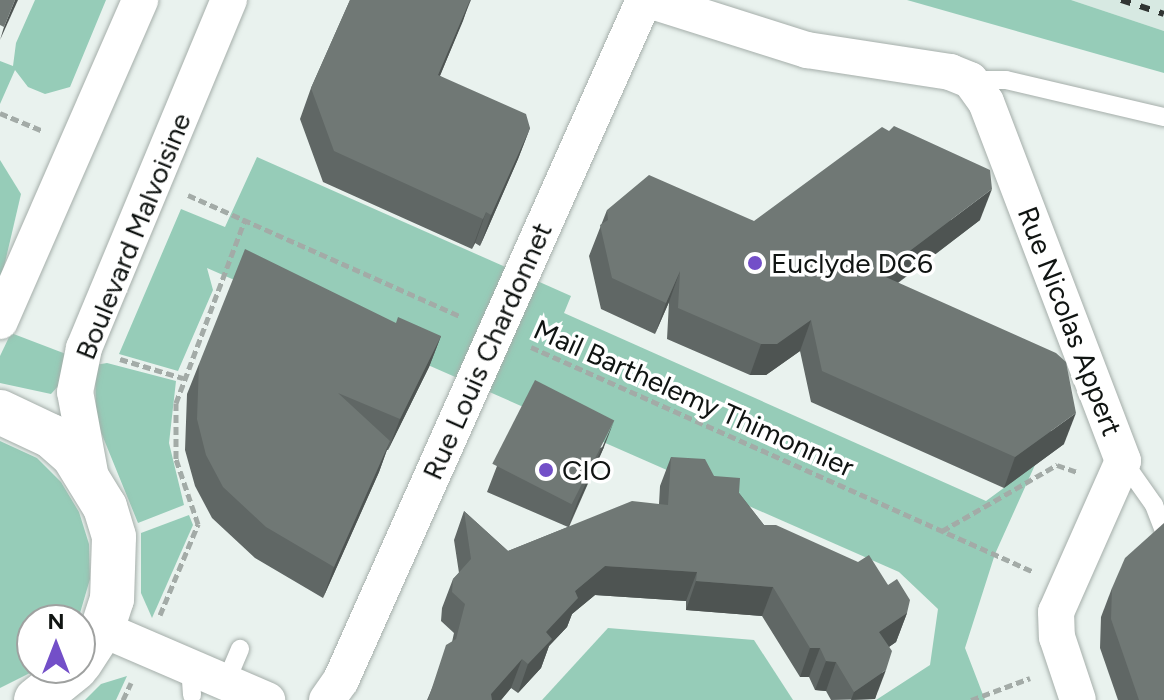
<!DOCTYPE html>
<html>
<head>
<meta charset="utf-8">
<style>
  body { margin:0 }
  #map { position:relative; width:1164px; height:700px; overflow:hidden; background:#e9f2ee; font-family:Figtree,sans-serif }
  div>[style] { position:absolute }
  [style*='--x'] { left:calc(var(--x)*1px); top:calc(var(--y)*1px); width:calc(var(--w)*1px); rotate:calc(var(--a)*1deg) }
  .built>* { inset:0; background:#d7e9e2 }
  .green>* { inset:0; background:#96ccb8 }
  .path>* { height:5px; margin-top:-2.5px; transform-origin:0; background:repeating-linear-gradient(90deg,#a3aba7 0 8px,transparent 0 12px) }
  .roads { filter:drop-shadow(0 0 2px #a5aeaa) drop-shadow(0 0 2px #a5aeaa) }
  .service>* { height:18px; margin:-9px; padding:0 9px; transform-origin:9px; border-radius:9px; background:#fff }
  .minor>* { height:36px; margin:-18px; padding:0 18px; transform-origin:18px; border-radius:18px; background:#fff }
  .tertiary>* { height:44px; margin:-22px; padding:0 22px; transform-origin:22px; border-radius:22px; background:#fff }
  .rail>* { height:6px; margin-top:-3px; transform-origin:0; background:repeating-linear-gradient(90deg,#313634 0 10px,transparent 0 20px) }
  .wall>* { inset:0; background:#606765 }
  .shaded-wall>* { inset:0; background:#4e5452 }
  .building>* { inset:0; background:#707875; transform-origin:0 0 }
  .dots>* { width:22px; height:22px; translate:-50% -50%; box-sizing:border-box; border:4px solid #fff; border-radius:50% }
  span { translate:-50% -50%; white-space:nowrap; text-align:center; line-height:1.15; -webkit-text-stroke:7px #fff; paint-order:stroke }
  .street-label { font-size:28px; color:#101412 }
  .poi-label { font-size:28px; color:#101412 }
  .left { translate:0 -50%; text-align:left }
  .north { position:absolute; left:16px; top:604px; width:80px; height:80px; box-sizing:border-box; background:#fff; border:2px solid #9fa1a0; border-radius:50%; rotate:0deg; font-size:22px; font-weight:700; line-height:32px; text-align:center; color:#101412 }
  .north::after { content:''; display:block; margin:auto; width:28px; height:36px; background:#734fc8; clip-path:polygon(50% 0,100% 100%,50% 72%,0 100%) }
</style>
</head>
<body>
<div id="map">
  <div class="built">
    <i style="clip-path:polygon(1071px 0,1164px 0,1164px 31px)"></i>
  </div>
  <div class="green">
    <i style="clip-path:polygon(35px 0,106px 0,70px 87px,45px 94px,28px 87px,15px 70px,0 104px,0 61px,13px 66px,16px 43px)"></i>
    <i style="clip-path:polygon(907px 0,1071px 0,1164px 31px,1164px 73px)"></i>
    <i style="clip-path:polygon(257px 157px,571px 296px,564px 313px,986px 501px,1035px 465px,995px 554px,965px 648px,985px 700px,876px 700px,930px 665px,938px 609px,899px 572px,207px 268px,213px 290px,178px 371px,119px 354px,181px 209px,225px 227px)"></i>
    <i style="clip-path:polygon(0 160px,21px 194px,0 284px)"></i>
    <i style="clip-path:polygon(11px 333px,66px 354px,60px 384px,51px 394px,0 383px,0 356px)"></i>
    <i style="clip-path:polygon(107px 363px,176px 381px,169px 443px,184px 505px,138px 523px,96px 420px,95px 365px)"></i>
    <i style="clip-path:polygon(0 441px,37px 458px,61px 482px,79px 512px,89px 544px,90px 579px,78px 620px,32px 620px,32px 668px,40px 668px,0 688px)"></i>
    <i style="clip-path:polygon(189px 515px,193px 525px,152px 618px,141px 593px,141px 533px)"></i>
    <i style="clip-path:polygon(608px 628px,754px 640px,793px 700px,542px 700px)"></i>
    <i style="clip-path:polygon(127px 676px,116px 700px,85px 700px,101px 684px)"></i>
  </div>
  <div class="path">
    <i style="--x:0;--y:113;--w:47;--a:22.7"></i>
    <i style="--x:188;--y:195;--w:298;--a:24"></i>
    <i style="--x:531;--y:347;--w:551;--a:24.1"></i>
    <i style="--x:120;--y:359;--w:66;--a:16.8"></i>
    <i style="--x:942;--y:531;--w:133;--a:-29.9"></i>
    <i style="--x:1057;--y:465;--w:21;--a:19"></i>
    <i style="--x:160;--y:615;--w:99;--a:-67.3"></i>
    <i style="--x:198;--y:524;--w:69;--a:-108.7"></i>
    <i style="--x:176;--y:459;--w:56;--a:-90"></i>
    <i style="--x:176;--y:403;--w:197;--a:-69.4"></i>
    <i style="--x:123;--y:700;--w:19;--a:-65"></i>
    <i style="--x:971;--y:700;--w:63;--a:-20.4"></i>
  </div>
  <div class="roads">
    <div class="service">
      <i style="--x:971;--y:80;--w:35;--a:0"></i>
      <i style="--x:1006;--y:80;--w:162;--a:13.2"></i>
      <i style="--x:1123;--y:461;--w:54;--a:54.8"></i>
      <i style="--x:1154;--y:505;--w:28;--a:69"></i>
      <i style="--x:190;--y:666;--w:29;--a:86"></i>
      <i style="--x:226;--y:682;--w:36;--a:-67"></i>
    </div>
    <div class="minor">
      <i style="--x:649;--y:0;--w:166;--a:17.6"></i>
      <i style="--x:807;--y:50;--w:145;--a:8.7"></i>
      <i style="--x:950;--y:72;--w:22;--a:22"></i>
      <i style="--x:970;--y:80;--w:27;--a:54"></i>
      <i style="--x:986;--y:102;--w:384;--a:69.1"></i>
      <i style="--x:1123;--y:461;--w:165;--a:113.9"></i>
      <i style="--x:1056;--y:612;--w:25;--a:88"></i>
      <i style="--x:1057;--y:637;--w:66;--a:71.6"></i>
      <i style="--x:0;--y:321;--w:350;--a:-66.4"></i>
      <i style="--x:91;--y:478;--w:87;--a:-100.5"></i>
      <i style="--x:75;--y:392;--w:45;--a:-78.4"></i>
      <i style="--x:84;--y:348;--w:377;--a:-67.4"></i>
      <i style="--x:102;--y:629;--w:180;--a:23.3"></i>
      <i style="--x:327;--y:700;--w:24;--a:-55"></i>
      <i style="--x:341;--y:680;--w:744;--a:-65.98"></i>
    </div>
    <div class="tertiary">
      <i style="--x:0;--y:412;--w:56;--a:25.2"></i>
      <i style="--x:51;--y:436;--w:29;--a:41"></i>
      <i style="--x:73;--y:455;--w:61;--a:58.4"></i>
      <i style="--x:105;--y:507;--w:31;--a:73"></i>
      <i style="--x:114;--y:537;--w:62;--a:91.8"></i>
      <i style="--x:112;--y:599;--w:32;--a:108"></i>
      <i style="--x:102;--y:629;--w:40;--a:122.9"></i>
      <i style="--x:36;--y:700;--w:51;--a:-38.7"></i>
    </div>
  </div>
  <div class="rail">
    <i style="--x:1121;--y:0;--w:45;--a:18"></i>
  </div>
  <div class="wall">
    <i style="clip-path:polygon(350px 0,471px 0,440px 76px,530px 128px,518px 159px,480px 246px,475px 243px,472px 249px,323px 182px,300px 119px,311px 88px)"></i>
    <i style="clip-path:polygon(607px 210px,754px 221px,980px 220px,898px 283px,1064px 444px,1004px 488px,811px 402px,800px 351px,766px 375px,750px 375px,667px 339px,669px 302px,655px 334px,601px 309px,589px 256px)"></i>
    <i style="clip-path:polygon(441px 336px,429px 367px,388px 450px,387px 450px,379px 472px,323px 598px,255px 558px,212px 518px,195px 486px,185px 450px,187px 394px,199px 364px)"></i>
    <i style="clip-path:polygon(604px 447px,569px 527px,659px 504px,660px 486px,671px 457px,714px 476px,739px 493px,764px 525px,888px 585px,907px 613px,896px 642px,889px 647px,875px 699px,831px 700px,826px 691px,815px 690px,809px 677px,800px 677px,762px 616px,686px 610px,686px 601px,595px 595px,572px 614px,567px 627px,549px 646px,541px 668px,518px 693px,511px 688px,501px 700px,427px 700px,452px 642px,454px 633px,441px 621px,442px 608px,453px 579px,459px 573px,454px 540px,464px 511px,508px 551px,568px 527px,487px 492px,497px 466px)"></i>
    <i style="clip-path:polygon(1112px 588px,1164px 700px,1118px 700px,1100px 648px,1101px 617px)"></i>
  </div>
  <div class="shaded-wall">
    <i style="clip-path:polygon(15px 0,18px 0,0 40px,4px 27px)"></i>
    <i style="clip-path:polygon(470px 0,463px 21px,427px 106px,438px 75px)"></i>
    <i style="clip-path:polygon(530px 128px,518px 159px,480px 246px,491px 215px)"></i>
    <i style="clip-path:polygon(992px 189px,980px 220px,868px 305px,879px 274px)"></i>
    <i style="clip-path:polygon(486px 212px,475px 243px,472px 249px,483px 219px)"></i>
    <i style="clip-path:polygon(680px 271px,669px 302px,655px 334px,666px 303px)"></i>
    <i style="clip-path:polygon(811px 320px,800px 351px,766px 375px,750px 375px,761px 344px)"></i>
    <i style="clip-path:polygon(441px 336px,429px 367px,388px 450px,400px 419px)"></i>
    <i style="clip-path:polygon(1076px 413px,1064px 444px,1004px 488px,1015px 457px)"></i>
    <i style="clip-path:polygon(614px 421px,604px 447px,568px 527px,578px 501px)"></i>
    <i style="clip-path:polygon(390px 441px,379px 472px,323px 598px,334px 567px)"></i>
    <i style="clip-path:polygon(605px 566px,697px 572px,686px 601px,595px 595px,572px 614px,567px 627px,549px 646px,541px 668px,518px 693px,528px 664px,546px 632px,575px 591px)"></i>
    <i style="clip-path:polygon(696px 581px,773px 587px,762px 616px,686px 610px)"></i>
    <i style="clip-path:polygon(907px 613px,896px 642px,868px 661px,879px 632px)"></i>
    <i style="clip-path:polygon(810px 648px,820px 648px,809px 677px,800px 677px)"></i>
    <i style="clip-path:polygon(522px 659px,511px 688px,501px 700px,489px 700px,491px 694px)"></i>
    <i style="clip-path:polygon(826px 661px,836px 662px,826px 691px,815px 690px)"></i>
    <i style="clip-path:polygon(886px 670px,875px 699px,851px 700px,854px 692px)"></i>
  </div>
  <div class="building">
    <i style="clip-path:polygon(0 0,15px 0,4px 27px,0 25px)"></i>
    <i style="clip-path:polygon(350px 0,470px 0,438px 75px,526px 114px,530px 128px,491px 215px,486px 212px,483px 219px,334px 151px,311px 88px)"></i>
    <i style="clip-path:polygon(894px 126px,990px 170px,992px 189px,879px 274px,1056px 353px,1066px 362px,1076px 413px,1015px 457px,822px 371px,811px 320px,777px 344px,761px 344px,678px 308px,680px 271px,666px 303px,612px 278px,600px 225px,608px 220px,607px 210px,649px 175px,754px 221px,882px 127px,889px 131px)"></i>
    <i style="clip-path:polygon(245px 249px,396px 323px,398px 317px,441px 336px,400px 419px,338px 393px,390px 441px,334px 567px,266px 527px,223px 487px,206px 455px,197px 419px,199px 364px)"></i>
    <i style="left:535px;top:380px;width:89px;height:94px;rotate:27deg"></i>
    <i style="clip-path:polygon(671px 457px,705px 459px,714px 476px,740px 478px,739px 493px,764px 525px,776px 525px,858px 562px,869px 555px,888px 585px,897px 579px,910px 600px,907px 613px,879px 632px,892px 651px,886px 670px,854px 692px,836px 662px,826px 661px,820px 648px,810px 648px,773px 587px,696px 581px,697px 572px,605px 566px,575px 591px,578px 598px,546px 632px,552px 639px,528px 664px,522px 659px,491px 694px,492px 700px,428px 700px,446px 645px,456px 639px,465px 604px,452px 592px,453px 579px,471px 559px,464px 511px,508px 551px,632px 501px,668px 505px)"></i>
    <i style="clip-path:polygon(1164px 523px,1164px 700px,1139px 700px,1111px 619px,1112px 588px,1125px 558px)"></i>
  </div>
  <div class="dots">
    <i style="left:755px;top:263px;background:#734fc8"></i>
    <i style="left:546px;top:470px;background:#734fc8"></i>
  </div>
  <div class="street-label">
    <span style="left:133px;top:236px;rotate:-68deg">Boulevard Malvoisine</span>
    <span style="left:1070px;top:321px;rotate:69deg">Rue Nicolas Appert</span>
    <span style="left:487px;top:351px;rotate:-66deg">Rue Louis Chardonnet</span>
    <span style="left:694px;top:398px;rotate:24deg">Mail Barthelemy Thimonnier</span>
  </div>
  <div class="poi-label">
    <span class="left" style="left:771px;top:263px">Euclyde DC6</span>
    <span class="left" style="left:562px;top:470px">CIO</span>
  </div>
  <div class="north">N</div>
</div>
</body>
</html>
